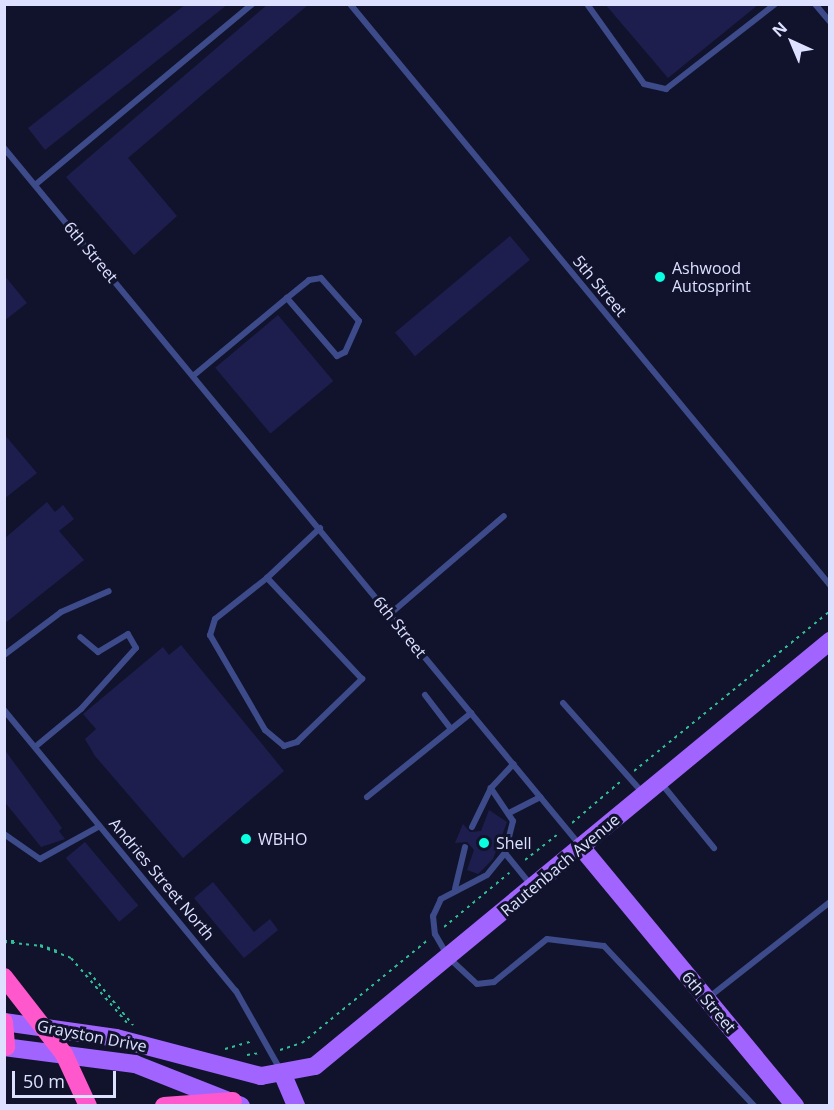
<!DOCTYPE html>
<html>
<head>
<meta charset="utf-8">
<style>
  body { margin:0 }
  #map { position:relative; width:834px; height:1110px; overflow:hidden; background:#11132c; font-family:"Open Sans",sans-serif }
  div>[style] { position:absolute }
  [style*='--x'] { left:calc(var(--x)*1px); top:calc(var(--y)*1px); width:calc(var(--w)*1px); rotate:calc(var(--a)*1deg) }
  .building>* { inset:0; background:#1d1e4e; transform-origin:0 0 }
  .path>* { height:2px; margin-top:-1px; transform-origin:0; background:repeating-linear-gradient(90deg,#31bf97 0 3px,transparent 0 7.5px) }
  .service>* { height:6px; margin:-3px; padding:0 3px; transform-origin:3px; border-radius:3px; background:#3d4b8b }
  .primary>* { height:18px; margin:-9px; padding:0 9px; transform-origin:9px; border-radius:9px; background:#a264ff }
  .motorway>* { height:18px; margin:-9px; padding:0 9px; transform-origin:9px; border-radius:9px; background:#ff58cd }
  .dots>* { width:16px; height:16px; translate:-50% -50%; box-sizing:border-box; border:3px solid #11132c; border-radius:50% }
  span { translate:-50% -50%; white-space:nowrap; text-align:center; line-height:1.15; -webkit-text-stroke:6px #11132c; paint-order:stroke }
  .street-label { font-size:16px; color:#dde1ff }
  .poi-label { font-size:16px; color:#dde1ff }
  .left { translate:0 -50%; text-align:left }
  .frame { position:absolute; inset:0; border:6px solid #dde1ff; pointer-events:none }
  .north { position:absolute; left:762px; top:12px; width:60px; height:60px; -webkit-text-stroke:4px #11132c; paint-order:stroke; rotate:316deg; font-size:16px; font-weight:700; line-height:24px; text-align:center; color:#dde1ff }
  .north::after { content:''; display:block; margin:auto; width:21px; height:27px; background:#dde1ff; clip-path:polygon(50% 0,100% 100%,50% 72%,0 100%) }
  .scale { position:absolute; left:12px; top:1071px; width:104px; height:27px; box-sizing:border-box; border:3px solid #dde1ff; border-top:0; padding-left:8px; font-size:18px; line-height:21px; white-space:nowrap; color:#dde1ff; -webkit-text-stroke:4px #11132c; paint-order:stroke }
</style>
</head>
<body>
<div id="map">
  <div class="building">
    <i style="clip-path:polygon(186px 4px,228px 4px,45px 150px,28px 128px)"></i>
    <i style="clip-path:polygon(268px 4px,309px 4px,128px 158px,177px 216px,134px 255px,66px 177px)"></i>
    <i style="clip-path:polygon(605px 4px,759px 4px,668px 78px)"></i>
    <i style="left:510px;top:236px;width:31px;height:150px;rotate:50deg"></i>
    <i style="clip-path:polygon(4px 275px,27px 303px,4px 321px)"></i>
    <i style="left:278px;top:315px;width:86px;height:82px;rotate:50deg"></i>
    <i style="clip-path:polygon(4px 434px,37px 473px,4px 499px)"></i>
    <i style="clip-path:polygon(47px 502px,55px 512px,63px 505px,74px 519px,59px 531px,84px 560px,4px 624px,4px 539px)"></i>
    <i style="clip-path:polygon(181px 645px,284px 771px,183px 858px,95px 756px,85px 739px,96px 729px,83px 714px,163px 647px,169px 655px)"></i>
    <i style="clip-path:polygon(4px 749px,62px 828px,59px 831px,65px 839px,41px 847px,4px 801px)"></i>
    <i style="clip-path:polygon(489px 810px,507px 822px,493px 859px,478px 874px,467px 870px,474px 850px,467px 842px,455px 843px,463px 824px,470px 832px,481px 831px)"></i>
    <i style="left:85px;top:842px;width:83px;height:25px;rotate:50deg"></i>
    <i style="clip-path:polygon(213px 882px,254px 932px,270px 919px,278px 930px,244px 958px,194px 898px)"></i>
  </div>
  <div class="path">
    <i style="--x:634;--y:771;--w:253;--a:-39.2"></i>
    <i style="--x:572;--y:823;--w:63;--a:-40.5"></i>
    <i style="--x:525;--y:860;--w:42;--a:-38.2"></i>
    <i style="--x:444;--y:927;--w:85;--a:-39.7"></i>
    <i style="--x:4;--y:941;--w:10;--a:0"></i>
    <i style="--x:4;--y:942;--w:36;--a:6"></i>
    <i style="--x:40;--y:946;--w:33;--a:21"></i>
    <i style="--x:71;--y:958;--w:87;--a:49.2"></i>
    <i style="--x:40;--y:945;--w:21;--a:19"></i>
    <i style="--x:89;--y:972;--w:69;--a:50.3"></i>
    <i style="--x:225;--y:1049;--w:29;--a:-16"></i>
    <i style="--x:280;--y:1050;--w:23;--a:-18"></i>
    <i style="--x:302;--y:1043;--w:163;--a:-39.3"></i>
    <i style="--x:247;--y:1055;--w:12;--a:-9"></i>
  </div>
  <div class="service">
    <i style="--x:350;--y:4;--w:754;--a:50.44"></i>
    <i style="--x:587;--y:4;--w:98;--a:54.5"></i>
    <i style="--x:644;--y:84;--w:23;--a:13"></i>
    <i style="--x:666;--y:89;--w:138;--a:-37.9"></i>
    <i style="--x:815;--y:4;--w:23;--a:50"></i>
    <i style="--x:4;--y:148;--w:903;--a:50.44"></i>
    <i style="--x:35;--y:185;--w:283;--a:-39.8"></i>
    <i style="--x:193;--y:376;--w:122;--a:-39.7"></i>
    <i style="--x:287;--y:298;--w:28;--a:-39"></i>
    <i style="--x:309;--y:280;--w:12;--a:-9"></i>
    <i style="--x:321;--y:278;--w:57;--a:48.5"></i>
    <i style="--x:359;--y:321;--w:34;--a:114"></i>
    <i style="--x:345;--y:352;--w:9;--a:153"></i>
    <i style="--x:337;--y:356;--w:77;--a:-130.8"></i>
    <i style="--x:267;--y:578;--w:66;--a:141.7"></i>
    <i style="--x:215;--y:619;--w:17;--a:107"></i>
    <i style="--x:210;--y:635;--w:110;--a:59.9"></i>
    <i style="--x:265;--y:730;--w:25;--a:40"></i>
    <i style="--x:284;--y:746;--w:14;--a:-17"></i>
    <i style="--x:297;--y:742;--w:91;--a:-44.1"></i>
    <i style="--x:362;--y:679;--w:139;--a:-133.2"></i>
    <i style="--x:267;--y:578;--w:73;--a:-43.3"></i>
    <i style="--x:390;--y:614;--w:150;--a:-40.7"></i>
    <i style="--x:4;--y:655;--w:71;--a:-37"></i>
    <i style="--x:61;--y:612;--w:52;--a:-23.6"></i>
    <i style="--x:425;--y:695;--w:43;--a:52.6"></i>
    <i style="--x:563;--y:703;--w:120;--a:48.4"></i>
    <i style="--x:4;--y:710;--w:364;--a:50.5"></i>
    <i style="--x:236;--y:991;--w:90;--a:60.6"></i>
    <i style="--x:35;--y:747;--w:60;--a:-39.6"></i>
    <i style="--x:81;--y:709;--w:82;--a:-48"></i>
    <i style="--x:136;--y:648;--w:16;--a:-120"></i>
    <i style="--x:128;--y:634;--w:35;--a:149"></i>
    <i style="--x:98;--y:652;--w:23;--a:-140"></i>
    <i style="--x:661;--y:783;--w:84;--a:50.8"></i>
    <i style="--x:367;--y:797;--w:134;--a:-38.9"></i>
    <i style="--x:511;--y:812;--w:33;--a:-27"></i>
    <i style="--x:472;--y:827;--w:43;--a:-64"></i>
    <i style="--x:491;--y:788;--w:33;--a:-47"></i>
    <i style="--x:4;--y:834;--w:44;--a:34.8"></i>
    <i style="--x:40;--y:859;--w:68;--a:-28.8"></i>
    <i style="--x:505;--y:853;--w:41;--a:50.9"></i>
    <i style="--x:487;--y:875;--w:28;--a:-51"></i>
    <i style="--x:505;--y:853;--w:33;--a:-76"></i>
    <i style="--x:513;--y:821;--w:40;--a:-124"></i>
    <i style="--x:485;--y:876;--w:50;--a:152.4"></i>
    <i style="--x:441;--y:899;--w:19;--a:115"></i>
    <i style="--x:433;--y:916;--w:18;--a:84"></i>
    <i style="--x:435;--y:934;--w:28;--a:60"></i>
    <i style="--x:449;--y:958;--w:38;--a:43"></i>
    <i style="--x:477;--y:984;--w:17;--a:-7"></i>
    <i style="--x:494;--y:982;--w:68;--a:-39.1"></i>
    <i style="--x:547;--y:939;--w:57;--a:7"></i>
    <i style="--x:604;--y:946;--w:219;--a:46.8"></i>
    <i style="--x:455;--y:889;--w:43;--a:-76.6"></i>
    <i style="--x:708;--y:998;--w:155;--a:-38.2"></i>
  </div>
  <div class="primary">
    <i style="--x:581;--y:847;--w:336;--a:50.4"></i>
    <i style="--x:4;--y:1022;--w:113;--a:8.1"></i>
    <i style="--x:116;--y:1038;--w:150;--a:14.7"></i>
    <i style="--x:261;--y:1076;--w:55;--a:-10.5"></i>
    <i style="--x:315;--y:1066;--w:668;--a:-39.53"></i>
    <i style="--x:4;--y:1047;--w:132;--a:7.4"></i>
    <i style="--x:135;--y:1064;--w:114;--a:21.6"></i>
    <i style="--x:283;--y:1075;--w:34;--a:67"></i>
  </div>
  <div class="motorway">
    <i style="--x:4;--y:977;--w:98;--a:52.1"></i>
    <i style="--x:64;--y:1054;--w:57;--a:65.2"></i>
    <i style="--x:4;--y:1022;--w:25;--a:85"></i>
    <i style="--x:164;--y:1106;--w:69;--a:-4.1"></i>
  </div>
  <div class="dots">
    <i style="left:660px;top:277px;background:#09ffe0"></i>
    <i style="left:246px;top:839px;background:#09ffe0"></i>
    <i style="left:484px;top:843px;background:#09ffe0"></i>
  </div>
  <div class="street-label">
    <span style="left:91px;top:252px;rotate:50deg">6th Street</span>
    <span style="left:600px;top:286px;rotate:50deg">5th Street</span>
    <span style="left:400px;top:627px;rotate:51deg">6th Street</span>
    <span style="left:560px;top:865px;rotate:-40deg">Rautenbach Avenue</span>
    <span style="left:162px;top:879px;rotate:50deg">Andries Street North</span>
    <span style="left:709px;top:1002px;rotate:50deg">6th Street</span>
    <span style="left:92px;top:1036px;rotate:11deg">Grayston Drive</span>
  </div>
  <div class="poi-label">
    <span class="left" style="left:672px;top:277px">Ashwood<br>Autosprint</span>
    <span class="left" style="left:258px;top:839px">WBHO</span>
    <span class="left" style="left:496px;top:843px">Shell</span>
  </div>
  <div class="frame"></div>
  <div class="north">N</div>
  <div class="scale">50 m</div>
</div>
</body>
</html>
